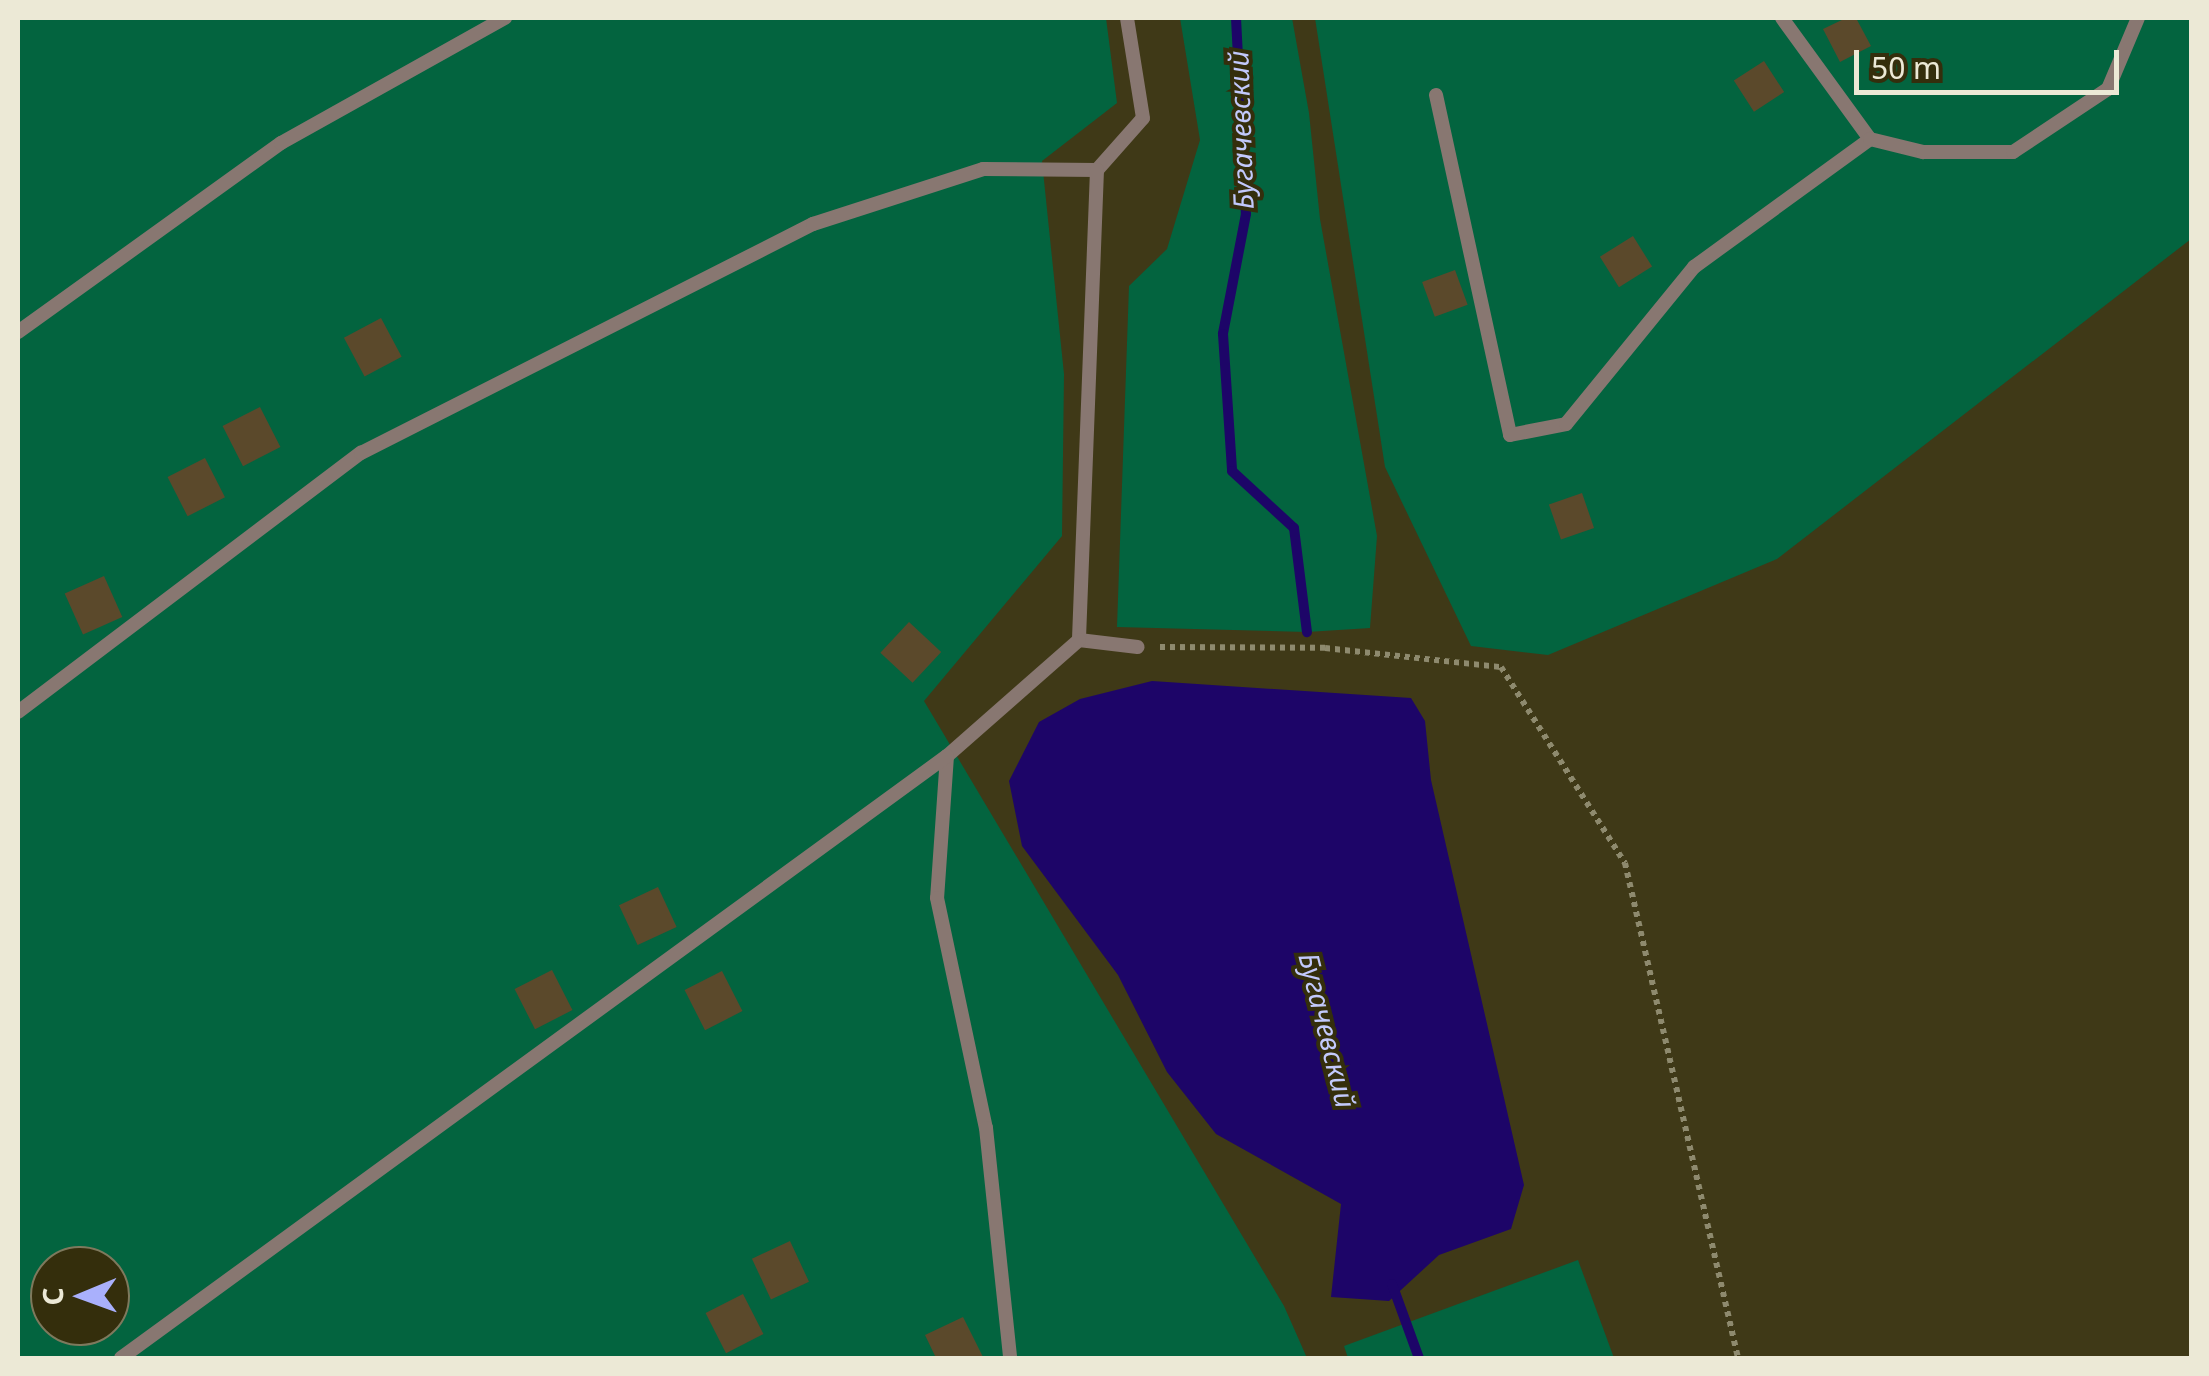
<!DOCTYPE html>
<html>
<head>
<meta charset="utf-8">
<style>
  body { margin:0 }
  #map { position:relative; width:2209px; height:1376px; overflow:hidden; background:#3f3917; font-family:"Noto Sans",sans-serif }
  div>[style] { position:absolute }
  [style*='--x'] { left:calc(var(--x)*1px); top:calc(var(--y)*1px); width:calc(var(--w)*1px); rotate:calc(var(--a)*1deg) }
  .green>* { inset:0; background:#03643f }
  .water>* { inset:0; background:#1d0568 }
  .stream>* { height:10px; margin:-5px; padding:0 5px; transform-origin:5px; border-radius:5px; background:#1d0568 }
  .building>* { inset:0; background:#5b492b; transform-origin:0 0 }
  .path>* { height:6px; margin-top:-3px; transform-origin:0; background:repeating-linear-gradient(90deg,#8e8a6e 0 5px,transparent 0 10px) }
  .service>* { height:14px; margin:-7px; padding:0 7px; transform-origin:7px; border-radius:7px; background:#887771 }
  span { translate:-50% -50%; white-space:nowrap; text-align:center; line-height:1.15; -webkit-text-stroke:8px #342e0c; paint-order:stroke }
  .water-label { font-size:28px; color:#c2c9fc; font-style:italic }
  .frame { position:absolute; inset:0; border:20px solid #ece9d6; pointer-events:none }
  .north { position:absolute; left:30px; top:1246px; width:100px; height:100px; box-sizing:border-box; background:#342e0c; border:2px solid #7e795d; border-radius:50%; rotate:269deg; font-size:28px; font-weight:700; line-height:40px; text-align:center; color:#ece9d6 }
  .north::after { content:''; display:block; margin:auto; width:35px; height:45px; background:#a9b0fc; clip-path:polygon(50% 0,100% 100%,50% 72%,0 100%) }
  .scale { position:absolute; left:1854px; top:50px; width:265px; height:45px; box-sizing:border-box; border:5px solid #ece9d6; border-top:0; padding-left:12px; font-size:30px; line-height:35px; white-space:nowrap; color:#ece9d6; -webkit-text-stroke:8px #342e0c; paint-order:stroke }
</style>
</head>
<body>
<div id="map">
  <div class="green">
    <i style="clip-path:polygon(evenodd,18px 18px,1106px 18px,1117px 103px,1042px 161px,1064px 374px,1062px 536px,924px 701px,1284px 1306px,1307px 1358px,18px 1358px,18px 18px,50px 1266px,110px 1266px,110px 1326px,50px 1326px,50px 1266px)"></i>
    <i style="clip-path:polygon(1180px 18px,1292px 18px,1309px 113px,1320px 219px,1377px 536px,1370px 628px,1307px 632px,1117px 627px,1129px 286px,1167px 249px,1200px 140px)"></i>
    <i style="clip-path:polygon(1315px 18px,2191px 18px,2191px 239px,1777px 559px,1548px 655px,1471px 646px,1385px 467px)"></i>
    <i style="clip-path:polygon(1578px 1260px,1614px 1358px,1348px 1358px,1344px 1346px)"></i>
  </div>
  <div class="water">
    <i style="clip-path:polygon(1152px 681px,1411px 698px,1425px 721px,1431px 780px,1524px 1185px,1511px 1229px,1439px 1255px,1389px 1301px,1331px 1297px,1341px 1204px,1216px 1134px,1167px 1072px,1118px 975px,1022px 846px,1009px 781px,1039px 722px,1080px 699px)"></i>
  </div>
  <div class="stream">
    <i style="--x:1236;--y:18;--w:196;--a:87.1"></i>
    <i style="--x:1246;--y:214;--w:122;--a:100.9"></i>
    <i style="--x:1223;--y:334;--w:137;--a:86.2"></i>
    <i style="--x:1232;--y:471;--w:84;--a:42.6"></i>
    <i style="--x:1294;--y:528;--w:105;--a:82.9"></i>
    <i style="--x:1392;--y:1284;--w:79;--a:70"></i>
  </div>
  <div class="building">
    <i style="clip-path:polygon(1846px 18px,1856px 18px,1871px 46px,1840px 62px,1823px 29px)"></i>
    <i style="left:1764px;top:61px;width:37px;height:36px;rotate:57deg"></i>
    <i style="left:1633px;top:236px;width:36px;height:39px;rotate:58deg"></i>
    <i style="left:1455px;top:270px;width:37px;height:35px;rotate:70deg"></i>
    <i style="left:381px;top:318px;width:44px;height:42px;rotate:62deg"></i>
    <i style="left:260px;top:407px;width:45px;height:42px;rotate:63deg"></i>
    <i style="left:205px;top:458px;width:44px;height:42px;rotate:63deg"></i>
    <i style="left:1582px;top:493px;width:37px;height:35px;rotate:71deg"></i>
    <i style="left:104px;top:576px;width:45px;height:43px;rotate:66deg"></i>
    <i style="left:909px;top:622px;width:44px;height:42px;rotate:43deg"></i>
    <i style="left:658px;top:887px;width:44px;height:43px;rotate:65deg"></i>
    <i style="left:552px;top:970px;width:45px;height:42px;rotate:63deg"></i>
    <i style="left:722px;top:971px;width:45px;height:42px;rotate:63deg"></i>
    <i style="left:790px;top:1241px;width:45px;height:42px;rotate:65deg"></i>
    <i style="left:743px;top:1294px;width:45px;height:42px;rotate:63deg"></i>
    <i style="clip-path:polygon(963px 1317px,983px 1357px,936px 1358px,925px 1335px)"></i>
  </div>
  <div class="path">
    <i style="--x:1160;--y:647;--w:165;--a:0.3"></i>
    <i style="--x:1325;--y:648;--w:177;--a:6.2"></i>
    <i style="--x:1501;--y:667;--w:232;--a:57.7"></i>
    <i style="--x:1625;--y:863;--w:508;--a:77.14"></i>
  </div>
  <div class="service">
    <i style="--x:1782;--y:18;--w:150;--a:54"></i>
    <i style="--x:1436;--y:95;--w:348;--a:77.7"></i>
    <i style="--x:1510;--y:435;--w:57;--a:-11.1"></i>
    <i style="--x:1566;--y:424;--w:203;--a:-50.8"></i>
    <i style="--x:1694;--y:267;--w:218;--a:-36"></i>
    <i style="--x:1870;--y:139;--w:55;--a:13.8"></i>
    <i style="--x:1923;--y:152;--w:90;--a:0"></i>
    <i style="--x:2013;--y:152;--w:114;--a:-33.6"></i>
    <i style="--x:2108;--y:89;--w:77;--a:-67.1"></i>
    <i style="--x:1097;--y:170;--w:69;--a:-48.5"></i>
    <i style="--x:1143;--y:118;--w:101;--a:-99.1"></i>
    <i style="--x:18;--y:332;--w:324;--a:-35.7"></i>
    <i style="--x:281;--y:143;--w:257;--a:-29.2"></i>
    <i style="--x:1079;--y:640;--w:59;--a:6.8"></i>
    <i style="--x:18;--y:712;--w:430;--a:-37.1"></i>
    <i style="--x:361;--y:453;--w:507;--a:-26.87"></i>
    <i style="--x:813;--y:224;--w:179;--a:-17.9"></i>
    <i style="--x:983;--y:169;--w:114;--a:0.5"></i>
    <i style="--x:1097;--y:170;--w:470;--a:92.2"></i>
    <i style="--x:1079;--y:640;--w:176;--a:138.7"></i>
    <i style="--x:947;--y:756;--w:142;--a:94"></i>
    <i style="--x:937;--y:898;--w:235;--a:78"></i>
    <i style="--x:986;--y:1128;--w:231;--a:84"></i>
    <i style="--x:121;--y:1358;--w:1022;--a:-36.09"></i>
  </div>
  <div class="water-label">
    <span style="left:1240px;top:130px;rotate:-92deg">Бугачевский</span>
    <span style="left:1328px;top:1030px;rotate:76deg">Бугачевский</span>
  </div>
  <div class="frame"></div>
  <div class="north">С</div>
  <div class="scale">50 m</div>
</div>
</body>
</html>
